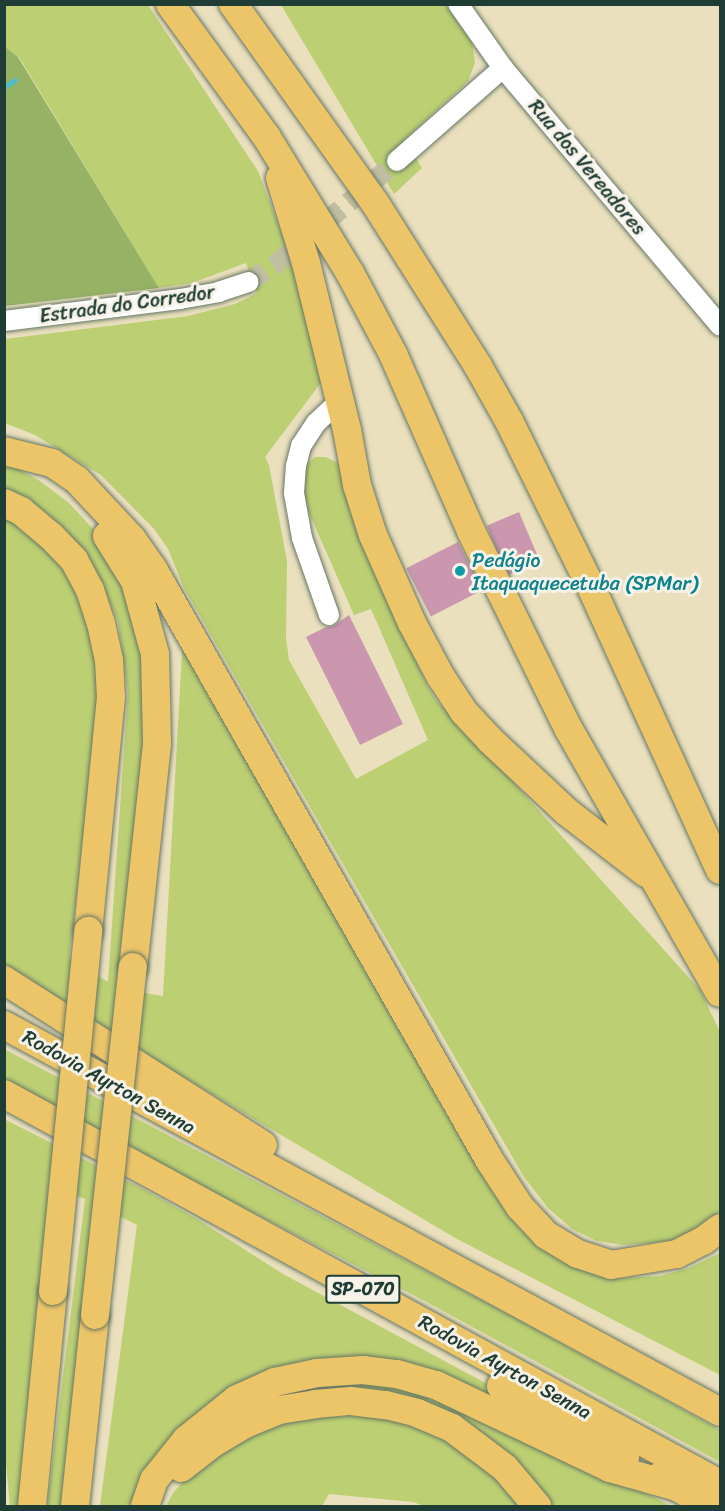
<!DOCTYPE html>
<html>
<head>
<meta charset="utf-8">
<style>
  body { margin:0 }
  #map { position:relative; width:725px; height:1511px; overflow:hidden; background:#eae0be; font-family:Sriracha,sans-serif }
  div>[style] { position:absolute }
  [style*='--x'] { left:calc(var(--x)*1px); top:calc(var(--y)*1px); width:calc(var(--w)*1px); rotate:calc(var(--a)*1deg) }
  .green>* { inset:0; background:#bcd073 }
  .forest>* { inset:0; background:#95b265 }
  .stream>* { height:5px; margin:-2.5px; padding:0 2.5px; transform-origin:2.5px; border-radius:2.5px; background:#4fbdc5 }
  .building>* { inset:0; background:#ca97af; transform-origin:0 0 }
  .minor-tunnel>* { height:20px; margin-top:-10px; transform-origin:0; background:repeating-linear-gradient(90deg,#c1bfa2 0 20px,transparent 0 30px) }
  .roads { filter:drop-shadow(0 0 2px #667664) drop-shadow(0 0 2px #667664) }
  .minor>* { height:20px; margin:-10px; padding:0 10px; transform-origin:10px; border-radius:10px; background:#fff }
  .highway>* { height:28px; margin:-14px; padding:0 14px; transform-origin:14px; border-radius:14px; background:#edc569 }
  .bridges { filter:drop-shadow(0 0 2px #667664) drop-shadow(0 0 2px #667664) }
  .highway-bridge>* { height:28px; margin:-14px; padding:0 14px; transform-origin:14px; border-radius:14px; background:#edc569 }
  .dots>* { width:16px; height:16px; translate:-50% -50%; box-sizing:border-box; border:3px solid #f7f3e8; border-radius:50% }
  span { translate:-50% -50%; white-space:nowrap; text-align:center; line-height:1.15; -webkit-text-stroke:6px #f7f3e8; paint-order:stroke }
  .shield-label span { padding:2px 4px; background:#f7f3e8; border:2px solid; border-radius:4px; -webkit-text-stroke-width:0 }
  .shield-label { font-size:18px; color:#1f3d34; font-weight:700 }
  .street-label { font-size:20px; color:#1f3d34 }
  .culture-label { font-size:20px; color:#0d838f }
  .left { translate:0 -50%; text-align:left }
  .frame { position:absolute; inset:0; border:6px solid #1f3d34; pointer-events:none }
</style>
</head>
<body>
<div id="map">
  <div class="green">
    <i style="clip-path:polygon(5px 5px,148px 5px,258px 171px,302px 287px,323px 380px,265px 457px,269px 465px,287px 561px,286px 638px,289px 660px,356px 779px,428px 740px,371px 609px,354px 615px,306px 506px,301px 480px,307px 464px,315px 457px,326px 457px,339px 464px,359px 538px,428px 687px,437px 701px,496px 763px,700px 990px,720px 1032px,720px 1211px,711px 1222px,673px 1241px,623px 1245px,597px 1241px,572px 1229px,548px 1208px,524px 1177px,328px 838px,184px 588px,168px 549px,154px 529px,101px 475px,35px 435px,5px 423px,5px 339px,188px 316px,235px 304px,257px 293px,246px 263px,192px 283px,159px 288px,19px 57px,5px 48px)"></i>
    <i style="clip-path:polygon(281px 5px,446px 5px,463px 26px,472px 42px,475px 63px,468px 81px,404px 140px,422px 168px,394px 194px)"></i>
    <i style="clip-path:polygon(4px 461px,40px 481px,69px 503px,94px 530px,114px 558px,129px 588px,150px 695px,127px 990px,163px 996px,183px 634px,457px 1118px,588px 1267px,622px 1278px,660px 1276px,689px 1268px,720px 1253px,720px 1375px,457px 1239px,178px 1074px,5px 964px,5px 516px,45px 541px,83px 594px,104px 665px,69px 958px,108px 982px,128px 692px,118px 621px,89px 559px,67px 531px,40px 508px,5px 489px)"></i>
    <i style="clip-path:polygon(4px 1049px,506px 1313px,720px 1430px,720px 1462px,423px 1300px,152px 1161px,5px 1081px)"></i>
    <i style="clip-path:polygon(4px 1119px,141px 1188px,197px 1219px,283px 1274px,530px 1407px,485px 1394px,330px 1365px,147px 1475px,129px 1506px,100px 1506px,137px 1225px,105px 1209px,71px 1506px,47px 1506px,85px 1199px,53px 1188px,26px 1506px,10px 1506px,4px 1444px)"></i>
    <i style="clip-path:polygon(366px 1377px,459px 1399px,671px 1506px,549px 1506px,413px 1402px,221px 1421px,278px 1391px)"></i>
    <i style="clip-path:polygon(383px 1414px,425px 1427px,471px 1451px,525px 1506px,424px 1506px,413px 1502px,329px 1494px,322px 1506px,166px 1506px,173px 1493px,198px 1465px,229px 1444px,299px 1416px)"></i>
  </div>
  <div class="forest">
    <i style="clip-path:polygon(5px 47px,18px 57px,159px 288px,5px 306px)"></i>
  </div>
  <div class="stream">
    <i style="--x:4;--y:87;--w:13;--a:-32"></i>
  </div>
  <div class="building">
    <i style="left:519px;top:512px;width:54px;height:35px;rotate:67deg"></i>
    <i style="left:458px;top:542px;width:54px;height:58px;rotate:63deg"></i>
    <i style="clip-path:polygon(349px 615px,403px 724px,360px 745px,306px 637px,326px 627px,333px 626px)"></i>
  </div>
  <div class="minor-tunnel">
    <i style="--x:248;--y:282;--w:38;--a:-33"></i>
    <i style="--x:280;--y:261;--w:154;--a:-40.5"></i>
  </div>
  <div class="roads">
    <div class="minor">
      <i style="--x:458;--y:4;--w:78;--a:54.9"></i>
      <i style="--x:503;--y:68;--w:337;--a:49.9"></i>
      <i style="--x:397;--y:161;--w:141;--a:-41.3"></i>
      <i style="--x:4;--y:321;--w:177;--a:-7.1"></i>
      <i style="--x:180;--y:299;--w:39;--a:-10"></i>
      <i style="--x:218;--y:292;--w:32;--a:-18"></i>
      <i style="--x:329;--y:615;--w:82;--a:-109.3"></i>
      <i style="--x:302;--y:538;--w:46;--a:-100.1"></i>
      <i style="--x:294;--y:493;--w:27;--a:-86"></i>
      <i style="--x:296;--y:466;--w:21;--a:-76"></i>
      <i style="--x:301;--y:446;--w:27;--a:-57"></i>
      <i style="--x:316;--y:423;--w:33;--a:-43"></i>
    </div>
    <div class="highway">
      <i style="--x:170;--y:4;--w:163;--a:54"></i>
      <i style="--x:266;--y:136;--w:161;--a:58.5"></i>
      <i style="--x:350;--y:273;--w:92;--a:62"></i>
      <i style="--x:393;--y:354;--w:193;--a:66.2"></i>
      <i style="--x:471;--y:531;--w:220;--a:63.8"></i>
      <i style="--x:568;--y:728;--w:305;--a:60.2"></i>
      <i style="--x:233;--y:4;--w:244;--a:54.5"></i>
      <i style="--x:375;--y:203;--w:193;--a:57.7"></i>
      <i style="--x:478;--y:366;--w:63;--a:60.6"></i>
      <i style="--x:509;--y:421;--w:185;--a:63.7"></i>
      <i style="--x:591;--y:587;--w:311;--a:65.5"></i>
      <i style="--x:280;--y:178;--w:89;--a:73"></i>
      <i style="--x:306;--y:263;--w:172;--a:76.2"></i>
      <i style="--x:347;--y:430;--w:56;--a:79.7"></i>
      <i style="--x:357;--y:485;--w:52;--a:72.3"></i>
      <i style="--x:373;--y:535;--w:96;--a:66.1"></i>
      <i style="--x:412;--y:623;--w:61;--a:61.8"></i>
      <i style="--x:441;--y:677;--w:42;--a:56.7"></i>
      <i style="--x:464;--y:712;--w:38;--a:47"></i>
      <i style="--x:490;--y:740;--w:105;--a:43.1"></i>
      <i style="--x:567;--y:812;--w:100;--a:37.7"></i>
      <i style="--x:4;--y:451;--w:49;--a:14"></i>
      <i style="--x:52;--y:463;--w:30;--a:34"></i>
      <i style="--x:77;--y:480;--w:81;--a:47"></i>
      <i style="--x:132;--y:539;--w:37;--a:55"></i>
      <i style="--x:153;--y:569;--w:681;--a:60.35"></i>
      <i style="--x:490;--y:1161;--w:55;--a:56.9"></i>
      <i style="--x:520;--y:1207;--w:38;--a:47"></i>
      <i style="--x:546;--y:1235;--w:37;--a:31"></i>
      <i style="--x:578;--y:1254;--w:35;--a:18"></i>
      <i style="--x:611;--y:1265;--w:67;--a:-9.5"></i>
      <i style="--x:677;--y:1254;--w:29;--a:-27"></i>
      <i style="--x:703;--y:1241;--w:21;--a:-37"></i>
      <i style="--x:4;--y:503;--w:19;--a:25"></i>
      <i style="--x:21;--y:511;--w:38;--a:40"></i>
      <i style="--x:50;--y:535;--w:35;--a:46"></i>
      <i style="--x:74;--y:560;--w:34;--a:62"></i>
      <i style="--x:90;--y:590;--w:35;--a:72"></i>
      <i style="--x:101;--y:623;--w:38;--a:78"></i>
      <i style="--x:109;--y:660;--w:37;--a:87"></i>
      <i style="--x:111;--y:697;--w:235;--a:95.6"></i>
      <i style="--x:107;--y:536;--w:53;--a:58.1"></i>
      <i style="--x:135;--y:581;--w:76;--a:74.7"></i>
      <i style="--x:155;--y:654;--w:90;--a:88.7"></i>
      <i style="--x:157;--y:744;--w:224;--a:96.1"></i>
      <i style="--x:4;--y:980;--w:307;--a:32.5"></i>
      <i style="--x:4;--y:1025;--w:814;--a:28.39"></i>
      <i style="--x:4;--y:1094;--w:815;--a:28.58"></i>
      <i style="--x:501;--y:1386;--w:143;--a:29.8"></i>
      <i style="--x:181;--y:1468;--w:37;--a:-38"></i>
      <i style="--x:210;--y:1445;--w:41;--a:-31"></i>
      <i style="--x:245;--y:1424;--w:37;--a:-22"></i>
      <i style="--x:279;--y:1410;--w:36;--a:-9"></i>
      <i style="--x:315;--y:1404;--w:36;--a:-5"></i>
      <i style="--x:351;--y:1401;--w:35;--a:7"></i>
      <i style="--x:386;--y:1405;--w:32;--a:14"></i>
      <i style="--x:417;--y:1413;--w:38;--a:23"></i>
      <i style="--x:452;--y:1428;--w:66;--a:37"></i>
      <i style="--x:505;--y:1468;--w:50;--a:49.9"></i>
      <i style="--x:659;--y:1477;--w:60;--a:29.1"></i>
      <i style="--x:32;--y:1506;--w:216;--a:-84.4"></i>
      <i style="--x:75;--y:1506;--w:192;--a:-84"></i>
      <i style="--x:145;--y:1506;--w:28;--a:-71"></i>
      <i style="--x:154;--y:1480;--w:51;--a:-51.3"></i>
      <i style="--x:186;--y:1440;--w:65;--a:-38.8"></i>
      <i style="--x:237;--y:1399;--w:42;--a:-24.1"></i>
      <i style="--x:275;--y:1382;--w:43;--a:-12.1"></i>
      <i style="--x:317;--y:1373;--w:46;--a:-3.7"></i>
      <i style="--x:363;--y:1370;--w:34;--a:7"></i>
      <i style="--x:397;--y:1374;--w:41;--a:15.8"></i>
      <i style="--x:436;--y:1385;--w:193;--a:25.5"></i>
      <i style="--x:610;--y:1468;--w:70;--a:15.8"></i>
    </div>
  </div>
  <div class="bridges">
    <div class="highway-bridge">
      <i style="--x:53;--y:1291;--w:362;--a:-84.4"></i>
      <i style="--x:95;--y:1315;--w:350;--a:-83.8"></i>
    </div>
  </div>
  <div class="dots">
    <i style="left:460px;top:571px;background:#0f9aa8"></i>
  </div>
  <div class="shield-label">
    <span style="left:363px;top:1289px">SP-070</span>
  </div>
  <div class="street-label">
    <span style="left:587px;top:167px;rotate:50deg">Rua dos Vereadores</span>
    <span style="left:127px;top:304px;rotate:-8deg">Estrada do Corredor</span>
    <span style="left:109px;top:1082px;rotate:29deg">Rodovia Ayrton Senna</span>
    <span style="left:505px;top:1367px;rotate:29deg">Rodovia Ayrton Senna</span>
  </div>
  <div class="culture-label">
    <span class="left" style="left:472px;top:572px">Pedágio<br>Itaquaquecetuba (SPMar)</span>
  </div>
  <div class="frame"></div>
</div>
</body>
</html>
